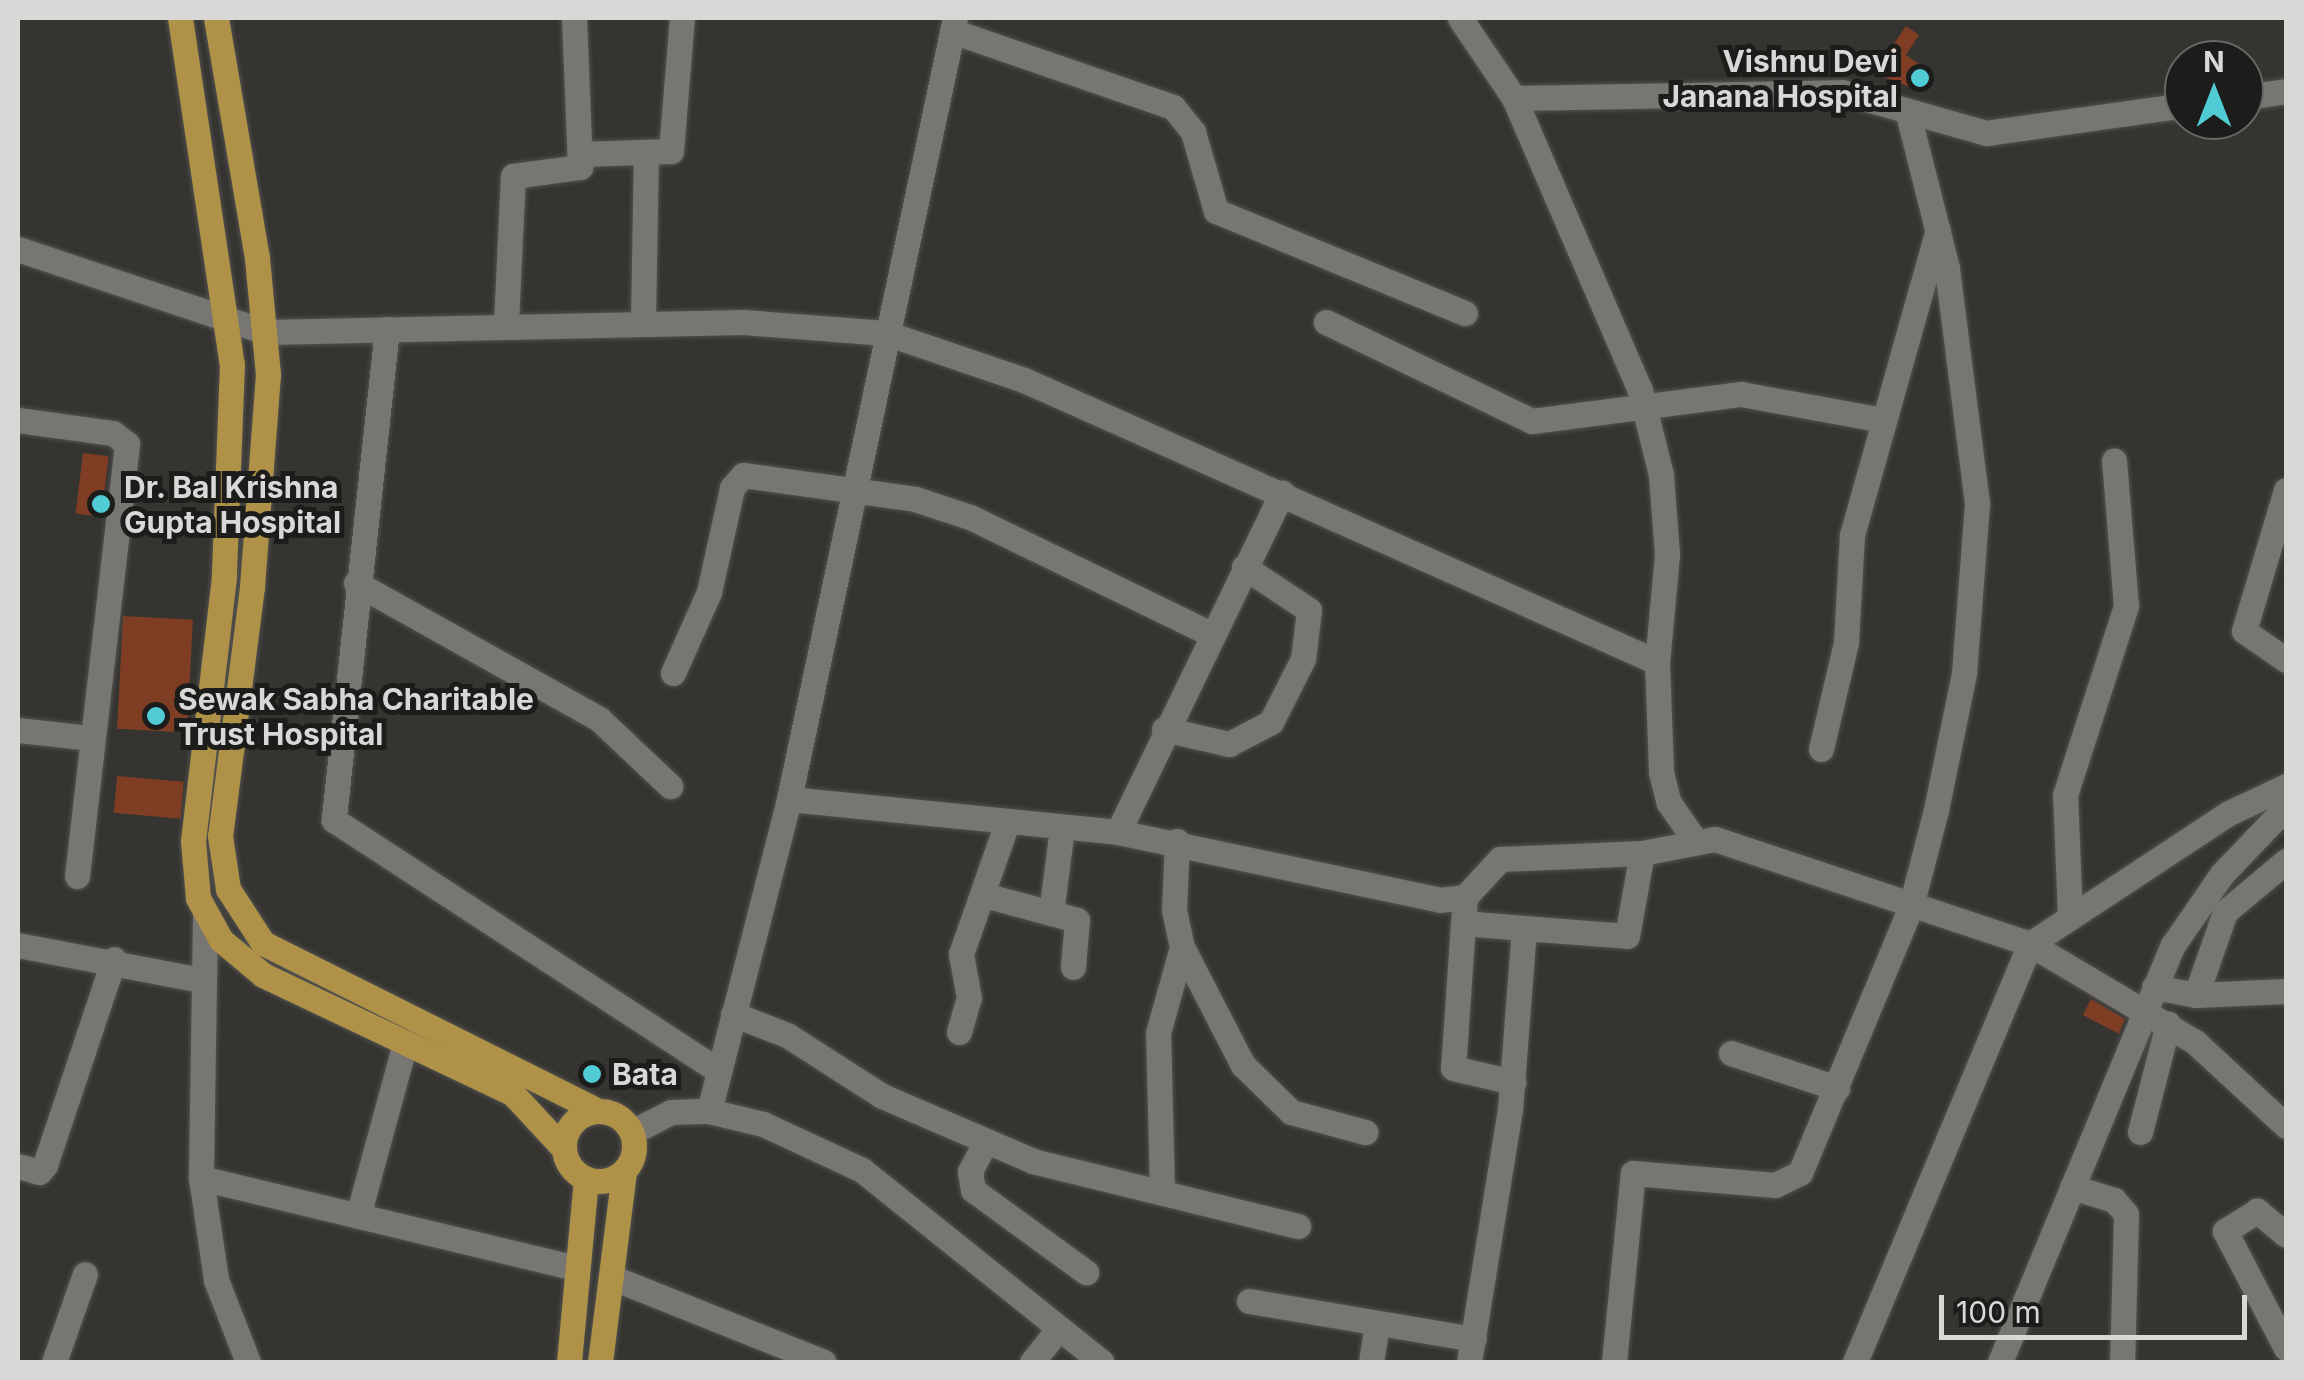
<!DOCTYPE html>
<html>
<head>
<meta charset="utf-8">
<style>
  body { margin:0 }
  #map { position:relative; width:2304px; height:1380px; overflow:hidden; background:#353431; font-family:Inter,sans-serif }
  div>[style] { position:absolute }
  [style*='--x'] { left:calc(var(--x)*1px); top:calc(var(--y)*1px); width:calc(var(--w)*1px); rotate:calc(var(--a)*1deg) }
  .building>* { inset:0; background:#7f3e23; transform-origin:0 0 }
  .roads { filter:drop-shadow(0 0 2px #51514e) drop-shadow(0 0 2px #51514e) }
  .minor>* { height:25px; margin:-12.5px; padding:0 12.5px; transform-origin:12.5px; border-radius:12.5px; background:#777673 }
  .major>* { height:25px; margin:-12.5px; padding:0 12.5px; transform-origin:12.5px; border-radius:12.5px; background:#af9147 }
  .major>.ring { margin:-12.5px; padding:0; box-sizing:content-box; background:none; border:25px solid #af9147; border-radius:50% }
  .dots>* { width:28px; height:28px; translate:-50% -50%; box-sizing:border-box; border:5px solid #1c1c1a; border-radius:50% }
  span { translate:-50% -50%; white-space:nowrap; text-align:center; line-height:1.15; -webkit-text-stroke:10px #1c1c1a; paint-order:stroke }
  .poi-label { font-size:30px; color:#d9d8d6; font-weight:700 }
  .right { translate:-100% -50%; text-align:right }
  .left { translate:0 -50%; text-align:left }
  .frame { position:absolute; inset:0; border:20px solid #d9d8d6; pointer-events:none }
  .north { position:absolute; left:2164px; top:40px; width:100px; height:100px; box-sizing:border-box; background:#1c1c1a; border:2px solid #686765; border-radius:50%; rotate:0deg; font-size:28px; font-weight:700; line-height:40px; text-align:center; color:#d9d8d6 }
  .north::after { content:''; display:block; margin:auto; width:35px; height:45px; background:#51ccd5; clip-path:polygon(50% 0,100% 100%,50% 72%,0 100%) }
  .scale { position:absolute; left:1939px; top:1295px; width:308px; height:45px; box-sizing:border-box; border:5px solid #d9d8d6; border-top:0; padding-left:12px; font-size:30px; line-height:35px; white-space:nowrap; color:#d9d8d6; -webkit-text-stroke:8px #1c1c1a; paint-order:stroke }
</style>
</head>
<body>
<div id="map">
  <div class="building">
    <i style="clip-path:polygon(1906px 26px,1919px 35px,1906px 55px,1932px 73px,1920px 91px,1874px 73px)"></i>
    <i style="left:83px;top:453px;width:26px;height:61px;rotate:7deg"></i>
    <i style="left:123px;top:616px;width:70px;height:113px;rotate:3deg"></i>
    <i style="left:117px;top:776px;width:67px;height:37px;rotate:5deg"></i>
    <i style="clip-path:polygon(2091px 999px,2125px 1019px,2119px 1034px,2083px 1015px)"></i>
  </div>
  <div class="roads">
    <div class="minor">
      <i style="--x:1460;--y:18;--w:97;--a:56"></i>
      <i style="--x:1514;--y:98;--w:318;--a:66.7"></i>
      <i style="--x:1640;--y:390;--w:88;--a:76.1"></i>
      <i style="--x:1661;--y:475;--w:80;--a:85.7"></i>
      <i style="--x:1667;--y:555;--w:107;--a:95.3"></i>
      <i style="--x:1657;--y:662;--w:110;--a:87.9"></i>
      <i style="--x:1661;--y:772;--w:32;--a:76"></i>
      <i style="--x:1669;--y:803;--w:44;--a:55.2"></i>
      <i style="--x:952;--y:31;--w:234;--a:19"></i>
      <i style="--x:1173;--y:107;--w:32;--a:51"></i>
      <i style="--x:1193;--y:132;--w:82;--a:73.8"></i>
      <i style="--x:1216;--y:211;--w:269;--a:22.3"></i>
      <i style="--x:2244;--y:97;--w:42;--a:-8.1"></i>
      <i style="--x:1514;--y:98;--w:328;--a:-1"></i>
      <i style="--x:1842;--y:92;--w:150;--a:15.9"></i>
      <i style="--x:1986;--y:133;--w:200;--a:-8"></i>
      <i style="--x:580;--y:154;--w:91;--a:-1.9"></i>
      <i style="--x:671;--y:151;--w:133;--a:-85.3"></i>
      <i style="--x:18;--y:249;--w:262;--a:18.5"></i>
      <i style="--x:266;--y:332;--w:477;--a:-1.2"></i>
      <i style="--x:743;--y:322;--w:143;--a:4.4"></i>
      <i style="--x:886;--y:333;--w:146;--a:18.8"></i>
      <i style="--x:1024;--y:380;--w:693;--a:24.01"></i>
      <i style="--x:643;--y:322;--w:166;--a:-89"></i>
      <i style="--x:1326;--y:322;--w:229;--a:25.7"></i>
      <i style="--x:1532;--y:421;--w:211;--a:-7.4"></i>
      <i style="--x:1741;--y:394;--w:143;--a:10.4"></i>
      <i style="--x:506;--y:323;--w:147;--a:-87.3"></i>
      <i style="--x:513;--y:176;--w:68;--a:-7.7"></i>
      <i style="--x:580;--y:167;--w:149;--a:-92.3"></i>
      <i style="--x:387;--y:329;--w:494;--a:96.2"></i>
      <i style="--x:334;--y:820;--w:458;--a:33.1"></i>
      <i style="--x:18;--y:420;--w:96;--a:7.8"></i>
      <i style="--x:113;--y:433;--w:18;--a:38"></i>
      <i style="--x:127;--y:444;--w:435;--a:96.6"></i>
      <i style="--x:2286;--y:490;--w:147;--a:106.6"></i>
      <i style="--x:2244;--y:631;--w:51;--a:34.6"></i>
      <i style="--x:356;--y:583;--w:278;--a:29.2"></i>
      <i style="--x:599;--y:719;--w:98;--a:43.3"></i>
      <i style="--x:673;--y:673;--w:89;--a:-66"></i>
      <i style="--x:709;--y:592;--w:107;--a:-77.5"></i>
      <i style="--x:732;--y:488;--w:17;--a:-50"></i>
      <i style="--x:743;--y:475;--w:174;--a:7.9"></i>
      <i style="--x:915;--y:499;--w:58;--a:18.1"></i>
      <i style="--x:970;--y:517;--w:268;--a:25.9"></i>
      <i style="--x:1164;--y:729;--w:67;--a:13"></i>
      <i style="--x:1229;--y:744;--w:47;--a:-27.6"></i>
      <i style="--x:1271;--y:722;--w:71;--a:-63.1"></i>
      <i style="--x:1303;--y:659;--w:49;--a:-83"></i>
      <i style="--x:1309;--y:610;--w:78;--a:-146.5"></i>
      <i style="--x:18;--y:730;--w:73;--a:6.3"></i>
      <i style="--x:1821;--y:749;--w:110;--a:-76.8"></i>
      <i style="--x:1846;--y:642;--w:107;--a:-86.8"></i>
      <i style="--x:1852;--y:535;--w:317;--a:-74.3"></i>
      <i style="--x:789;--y:799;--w:331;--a:5.7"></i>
      <i style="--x:1118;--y:832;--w:329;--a:11.9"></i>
      <i style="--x:1440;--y:900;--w:25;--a:-7"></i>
      <i style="--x:1465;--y:897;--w:52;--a:-47.4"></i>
      <i style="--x:1500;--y:859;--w:142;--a:-2.4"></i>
      <i style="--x:1642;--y:853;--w:74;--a:-10.9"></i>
      <i style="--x:1715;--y:839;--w:332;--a:18.4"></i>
      <i style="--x:2030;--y:944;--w:192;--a:30.7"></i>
      <i style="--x:2195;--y:1042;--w:124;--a:42.7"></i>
      <i style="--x:1118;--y:832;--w:377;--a:-64.2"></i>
      <i style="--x:1177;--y:841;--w:69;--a:92.5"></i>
      <i style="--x:1174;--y:910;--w:38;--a:78"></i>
      <i style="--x:1182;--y:947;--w:133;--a:62.7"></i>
      <i style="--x:1243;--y:1065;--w:67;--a:44.4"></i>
      <i style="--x:1291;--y:1112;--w:77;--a:15.1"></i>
      <i style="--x:984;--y:895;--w:96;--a:15"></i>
      <i style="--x:1077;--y:920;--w:47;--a:94.9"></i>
      <i style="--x:1465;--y:897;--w:26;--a:94"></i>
      <i style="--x:1463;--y:923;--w:61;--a:4.7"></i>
      <i style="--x:1524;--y:928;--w:182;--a:94.4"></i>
      <i style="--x:1510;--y:1109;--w:256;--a:99.2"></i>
      <i style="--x:1051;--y:913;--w:86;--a:-82.6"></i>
      <i style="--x:2070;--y:917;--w:122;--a:-92.3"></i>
      <i style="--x:2065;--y:795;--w:199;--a:-72.1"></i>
      <i style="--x:2126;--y:606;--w:146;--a:-94.7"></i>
      <i style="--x:205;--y:918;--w:260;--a:90.9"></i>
      <i style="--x:201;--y:1178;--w:103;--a:81.6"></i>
      <i style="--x:216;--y:1280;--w:88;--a:68.7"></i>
      <i style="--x:1463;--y:923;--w:145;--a:93.9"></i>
      <i style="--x:1453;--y:1068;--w:62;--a:13.1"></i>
      <i style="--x:1524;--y:928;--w:103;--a:4.4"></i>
      <i style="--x:1627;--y:936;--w:84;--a:-79.8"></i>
      <i style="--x:18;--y:945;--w:186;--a:10.8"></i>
      <i style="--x:2154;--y:987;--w:43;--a:10.8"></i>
      <i style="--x:2196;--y:995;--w:90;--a:-2.5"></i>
      <i style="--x:2196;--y:995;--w:88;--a:-70.7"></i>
      <i style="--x:2225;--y:912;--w:80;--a:-39.9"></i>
      <i style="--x:733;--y:1014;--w:58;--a:21.3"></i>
      <i style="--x:787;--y:1035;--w:113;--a:32.7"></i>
      <i style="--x:882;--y:1096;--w:164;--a:23.3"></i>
      <i style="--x:1033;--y:1161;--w:273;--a:13.8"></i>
      <i style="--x:959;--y:1032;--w:35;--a:-74"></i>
      <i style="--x:969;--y:998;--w:45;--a:-100.3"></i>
      <i style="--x:961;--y:954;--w:139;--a:-70.7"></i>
      <i style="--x:1731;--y:1053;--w:112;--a:18.3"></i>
      <i style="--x:709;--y:1111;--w:322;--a:-75.6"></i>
      <i style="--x:789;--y:799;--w:798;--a:-78"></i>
      <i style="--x:632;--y:1132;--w:44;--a:-27.1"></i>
      <i style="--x:671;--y:1112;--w:38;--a:-2"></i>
      <i style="--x:709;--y:1111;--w:56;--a:13.5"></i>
      <i style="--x:763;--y:1124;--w:109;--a:24.9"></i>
      <i style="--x:862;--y:1170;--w:307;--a:38.7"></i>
      <i style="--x:2140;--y:1132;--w:112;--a:-75.5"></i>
      <i style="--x:986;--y:1141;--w:34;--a:118"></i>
      <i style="--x:970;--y:1171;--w:19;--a:81"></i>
      <i style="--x:973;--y:1190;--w:140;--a:36"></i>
      <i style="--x:18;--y:1166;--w:22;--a:16"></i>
      <i style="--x:39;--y:1172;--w:9;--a:-49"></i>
      <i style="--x:45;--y:1165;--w:217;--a:-71.5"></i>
      <i style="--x:201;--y:1178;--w:387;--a:13.5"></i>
      <i style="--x:2072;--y:1187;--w:44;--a:17.2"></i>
      <i style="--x:2114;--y:1200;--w:18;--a:49"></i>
      <i style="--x:2126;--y:1214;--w:148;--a:91.5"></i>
      <i style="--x:1162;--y:1192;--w:159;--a:-91.4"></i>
      <i style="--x:1158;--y:1033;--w:89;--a:-74.4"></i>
      <i style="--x:358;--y:1216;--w:179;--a:-74.8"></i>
      <i style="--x:2286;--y:1235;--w:38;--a:-140"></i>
      <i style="--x:2257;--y:1211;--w:38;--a:148"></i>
      <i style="--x:2225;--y:1231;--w:132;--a:62.5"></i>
      <i style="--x:611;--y:1277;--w:229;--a:21.8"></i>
      <i style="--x:1249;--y:1301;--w:228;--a:9.6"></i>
      <i style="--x:54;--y:1362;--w:93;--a:-70.6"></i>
      <i style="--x:1032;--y:1362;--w:43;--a:-51.5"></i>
      <i style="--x:1371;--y:1362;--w:39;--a:-81"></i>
      <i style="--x:1614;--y:1362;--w:190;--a:-84.3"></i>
      <i style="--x:1633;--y:1173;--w:143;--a:4.8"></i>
      <i style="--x:1775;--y:1185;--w:28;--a:-26"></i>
      <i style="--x:1800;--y:1173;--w:289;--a:-67.4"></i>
      <i style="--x:1911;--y:906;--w:99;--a:-75.4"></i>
      <i style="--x:1936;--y:810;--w:140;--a:-78.4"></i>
      <i style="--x:1964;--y:673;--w:170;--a:-85.6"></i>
      <i style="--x:1977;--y:503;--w:237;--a:-97.3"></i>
      <i style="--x:1947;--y:268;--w:159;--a:-104.2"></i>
      <i style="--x:1855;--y:1362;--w:453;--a:-67.3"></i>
      <i style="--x:2030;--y:944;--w:238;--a:-33.4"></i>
      <i style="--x:2229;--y:813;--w:63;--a:-25.3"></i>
      <i style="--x:2000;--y:1362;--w:451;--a:-67.5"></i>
      <i style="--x:2173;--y:945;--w:86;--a:-55.4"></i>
      <i style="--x:2222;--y:874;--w:93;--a:-46.3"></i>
    </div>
    <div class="major">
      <i style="--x:180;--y:18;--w:350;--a:81.5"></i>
      <i style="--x:232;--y:364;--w:213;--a:92.2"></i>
      <i style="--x:224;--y:577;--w:266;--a:96.7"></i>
      <i style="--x:193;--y:841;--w:57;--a:85"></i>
      <i style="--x:198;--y:898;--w:48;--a:61.3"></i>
      <i style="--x:221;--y:940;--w:55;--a:39.8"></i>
      <i style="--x:263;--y:975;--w:276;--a:25.4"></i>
      <i style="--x:512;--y:1093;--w:76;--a:47.1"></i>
      <i style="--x:216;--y:18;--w:243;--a:80.3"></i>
      <i style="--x:257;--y:258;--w:117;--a:84.6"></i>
      <i style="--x:268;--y:374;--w:214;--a:94.3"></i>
      <i style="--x:252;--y:587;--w:251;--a:97.3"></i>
      <i style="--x:220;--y:836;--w:54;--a:81.4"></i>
      <i style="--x:228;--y:889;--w:64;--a:57.1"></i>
      <i style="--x:263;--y:943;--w:373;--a:26.6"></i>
      <i class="ring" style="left:564px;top:1111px;width:45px;height:45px"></i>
      <i style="--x:569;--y:1362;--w:184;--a:-84.7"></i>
      <i style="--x:600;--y:1362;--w:193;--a:-82.8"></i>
    </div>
  </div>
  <div class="dots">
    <i style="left:1920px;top:78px;background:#51ccd5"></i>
    <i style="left:101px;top:504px;background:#51ccd5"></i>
    <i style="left:156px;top:716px;background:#51ccd5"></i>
    <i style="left:592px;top:1074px;background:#51ccd5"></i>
  </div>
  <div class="poi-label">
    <span class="right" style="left:1898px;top:78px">Vishnu Devi<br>Janana Hospital</span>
    <span class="left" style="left:124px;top:504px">Dr. Bal Krishna<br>Gupta Hospital</span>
    <span class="left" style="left:178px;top:716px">Sewak Sabha Charitable<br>Trust Hospital</span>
    <span class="left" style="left:612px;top:1074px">Bata</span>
  </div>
  <div class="frame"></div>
  <div class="north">N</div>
  <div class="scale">100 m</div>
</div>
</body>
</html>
